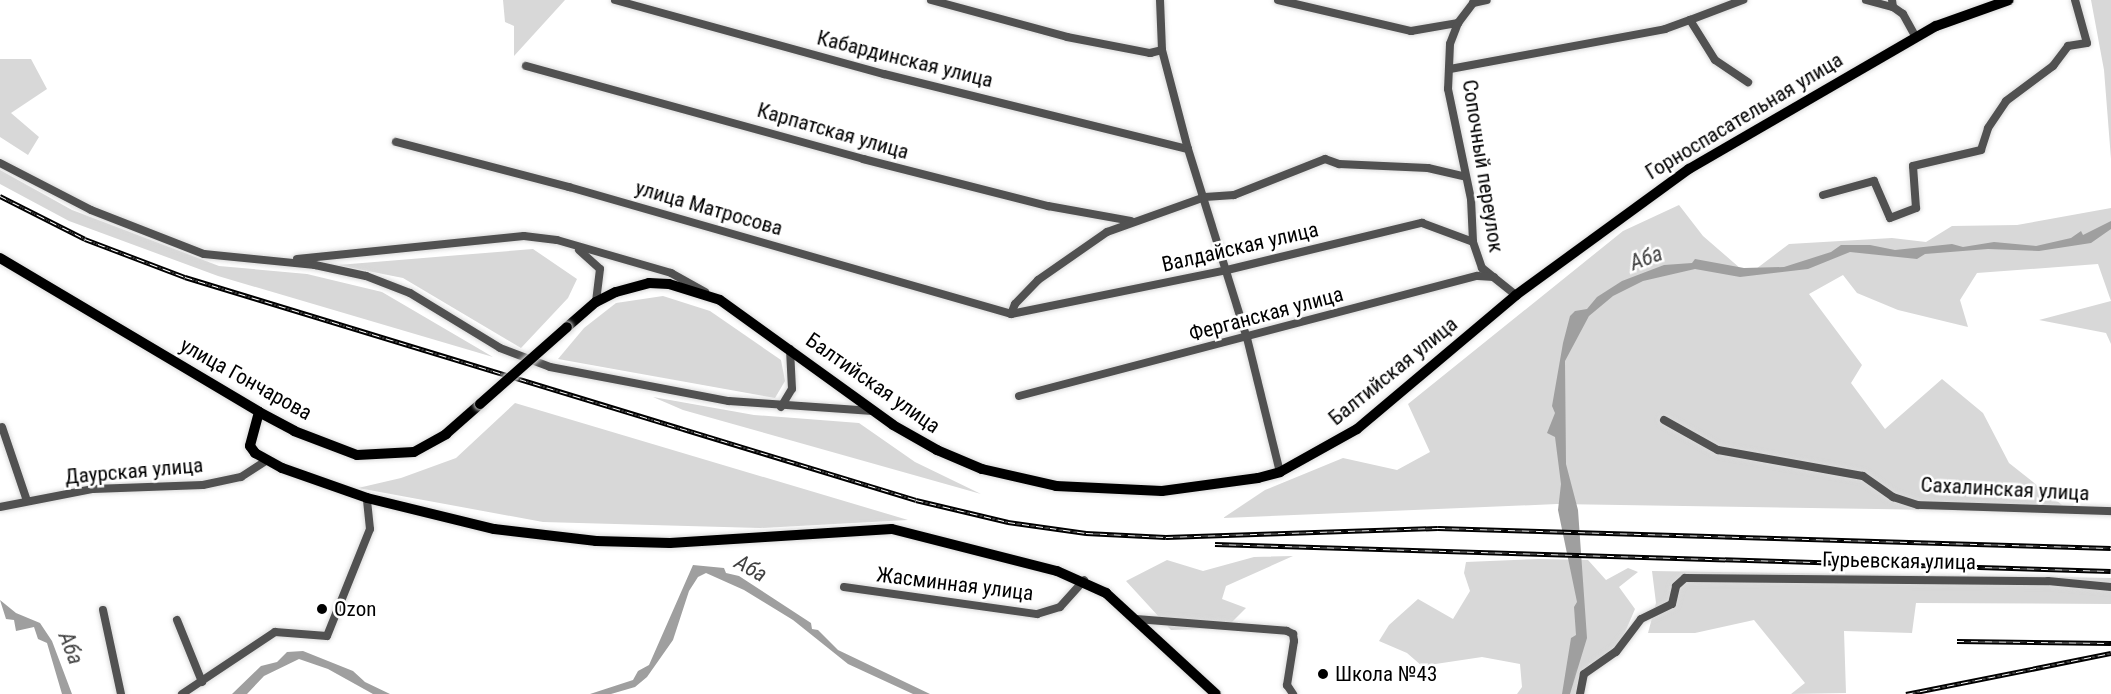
<!DOCTYPE html>
<html>
<head>
<meta charset="utf-8">
<style>
  body { margin:0 }
  #map { position:relative; width:2111px; height:694px; overflow:hidden; background:#fff; font-family:"Roboto Condensed",sans-serif }
  div>[style] { position:absolute }
  [style*='--x'] { left:calc(var(--x)*1px); top:calc(var(--y)*1px); width:calc(var(--w)*1px); rotate:calc(var(--a)*1deg) }
  .green>* { inset:0; background:#d8d8d8 }
  .water>* { inset:0; background:#9f9f9f }
  .roads { filter:drop-shadow(0 0 2px #dbdbdb) drop-shadow(0 0 2px #dbdbdb) }
  .minor>* { height:8px; margin:-4px; padding:0 4px; transform-origin:4px; border-radius:4px; background:#515151 }
  .major>* { height:10px; margin:-5px; padding:0 5px; transform-origin:5px; border-radius:5px; background:#000 }
  .rail>* { height:4.5px; margin-top:-2.25px; transform-origin:0; background:repeating-linear-gradient(90deg,#fff 0 7px,#000 0 14px); box-sizing:border-box; border-block:2px solid #000 }
  .bridges { filter:drop-shadow(0 0 2px #dbdbdb) drop-shadow(0 0 2px #dbdbdb) }
  .major-bridge>* { height:10px; margin:-5px; padding:0 5px; transform-origin:5px; border-radius:5px; background:#000 }
  .dots>* { width:16px; height:16px; translate:-50% -50%; box-sizing:border-box; border:3px solid #fff; border-radius:50% }
  span { translate:-50% -50%; white-space:nowrap; text-align:center; line-height:1.15; -webkit-text-stroke:5px #fff; paint-order:stroke }
  .street-label { font-size:21px; color:#000 }
  .poi-label { font-size:21px; color:#000 }
  .left { translate:0 -50%; text-align:left }
  .water-label { font-size:22px; color:#404040; font-style:italic }
</style>
</head>
<body>
<div id="map">
  <div class="green">
    <i style="clip-path:polygon(503px 0,565px 0,514px 56px,514px 26px,505px 22px)"></i>
    <i style="clip-path:polygon(2091px 0,2111px 0,2111px 159px,2104px 70px)"></i>
    <i style="clip-path:polygon(0 59px,31px 59px,47px 89px,11px 113px,39px 137px,28px 155px,0 137px)"></i>
    <i style="clip-path:polygon(0 170px,72px 210px,219px 266px,307px 274px,382px 292px,493px 357px,218px 276px,69px 221px,0 184px)"></i>
    <i style="clip-path:polygon(1679px 205px,1703px 236px,1748px 275px,1789px 244px,1892px 238px,1926px 242px,1952px 226px,2017px 225px,2111px 208px,2111px 344px,2106px 333px,2039px 320px,2111px 301px,2098px 264px,1977px 273px,1960px 300px,1968px 327px,1898px 310px,1857px 293px,1843px 275px,1809px 294px,1862px 365px,1851px 383px,1885px 429px,1942px 379px,1983px 413px,2009px 463px,2071px 512px,1557px 504px,1223px 518px,1265px 490px,1343px 458px,1397px 470px,1430px 452px,1408px 404px,1623px 231px)"></i>
    <i style="clip-path:polygon(533px 249px,577px 279px,568px 298px,521px 348px,403px 278px,338px 265px)"></i>
    <i style="clip-path:polygon(663px 296px,710px 311px,781px 360px,785px 381px,775px 398px,558px 359px,584px 328px,616px 303px)"></i>
    <i style="clip-path:polygon(653px 397px,754px 415px,859px 423px,915px 462px,981px 494px,683px 410px)"></i>
    <i style="clip-path:polygon(515px 403px,908px 520px,760px 528px,543px 522px,358px 488px,401px 478px,456px 458px)"></i>
    <i style="clip-path:polygon(1293px 556px,1226px 586px,1222px 599px,1246px 608px,1226px 628px,1171px 630px,1126px 581px,1167px 560px,1203px 571px,1254px 557px)"></i>
    <i style="clip-path:polygon(1539px 559px,1588px 560px,1606px 580px,1628px 568px,1638px 572px,1619px 587px,1635px 609px,1626px 630px,1613px 656px,1589px 664px,1579px 694px,1517px 694px,1522px 687px,1520px 664px,1482px 657px,1422px 666px,1407px 653px,1379px 641px,1389px 625px,1418px 599px,1453px 619px,1470px 591px,1464px 573px,1466px 562px)"></i>
    <i style="clip-path:polygon(1652px 571px,2111px 578px,2111px 604px,1916px 603px,1912px 633px,1844px 631px,1846px 693px,1791px 694px,1805px 683px,1754px 620px,1695px 633px,1648px 633px,1656px 603px)"></i>
  </div>
  <div class="water">
    <i style="clip-path:polygon(2111px 221px,2111px 229px,2091px 243px,2039px 251px,1988px 249px,1925px 254px,1917px 259px,1850px 252px,1808px 269px,1740px 277px,1695px 269px,1643px 281px,1613px 296px,1589px 316px,1565px 361px,1566px 464px,1578px 510px,1587px 638px,1570px 694px,1562px 694px,1571px 638px,1576px 635px,1574px 607px,1577px 602px,1558px 510px,1561px 484px,1555px 437px,1547px 433px,1555px 413px,1552px 406px,1563px 343px,1570px 316px,1575px 311px,1587px 309px,1597px 297px,1622px 281px,1664px 265px,1692px 263px,1695px 259px,1744px 268px,1784px 267px,1831px 252px,1841px 245px,1870px 245px,1895px 250px,1952px 244px,1963px 247px,1994px 242px,2036px 246px,2071px 238px,2081px 231px,2083px 235px)"></i>
    <i style="clip-path:polygon(693px 565px,724px 568px,726px 573px,739px 576px,811px 623px,812px 629px,818px 630px,838px 650px,930px 694px,913px 694px,848px 664px,793px 620px,744px 590px,706px 573px,698px 577px,689px 591px,673px 640px,647px 677px,635px 687px,611px 694px,590px 694px,633px 680px,638px 671px,649px 665px)"></i>
    <i style="clip-path:polygon(0 600px,16px 613px,40px 623px,52px 641px,72px 694px,62px 694px,47px 643px,38px 639px,34px 627px,16px 631px,14px 620px,6px 619px)"></i>
    <i style="clip-path:polygon(303px 651px,353px 671px,365px 682px,390px 694px,373px 694px,328px 669px,299px 659px,264px 676px,247px 694px,232px 694px,261px 666px,277px 662px,287px 652px)"></i>
  </div>
  <div class="roads">
    <div class="minor">
      <i style="--x:615;--y:0;--w:279;--a:15.4"></i>
      <i style="--x:884;--y:74;--w:313;--a:13.9"></i>
      <i style="--x:931;--y:0;--w:141;--a:15.2"></i>
      <i style="--x:1067;--y:37;--w:85;--a:10.9"></i>
      <i style="--x:1150;--y:53;--w:12;--a:-14"></i>
      <i style="--x:1160;--y:0;--w:50;--a:87.7"></i>
      <i style="--x:1162;--y:50;--w:102;--a:75.3"></i>
      <i style="--x:1188;--y:149;--w:198;--a:72.7"></i>
      <i style="--x:1247;--y:338;--w:138;--a:76.2"></i>
      <i style="--x:1278;--y:0;--w:137;--a:13.1"></i>
      <i style="--x:1411;--y:31;--w:48;--a:-9.7"></i>
      <i style="--x:1458;--y:23;--w:25;--a:-53"></i>
      <i style="--x:1473;--y:3;--w:14;--a:-12"></i>
      <i style="--x:1866;--y:0;--w:28;--a:15"></i>
      <i style="--x:1892;--y:0;--w:7;--a:82"></i>
      <i style="--x:1893;--y:7;--w:12;--a:35"></i>
      <i style="--x:1903;--y:14;--w:26;--a:61"></i>
      <i style="--x:1690;--y:20;--w:57;--a:-20.7"></i>
      <i style="--x:1458;--y:23;--w:22;--a:111"></i>
      <i style="--x:1450;--y:44;--w:45;--a:92.5"></i>
      <i style="--x:1448;--y:89;--w:112;--a:78.2"></i>
      <i style="--x:1471;--y:199;--w:43;--a:87.3"></i>
      <i style="--x:1473;--y:242;--w:28;--a:71"></i>
      <i style="--x:1482;--y:268;--w:43;--a:38.5"></i>
      <i style="--x:526;--y:66;--w:350;--a:15.4"></i>
      <i style="--x:863;--y:159;--w:191;--a:14.3"></i>
      <i style="--x:1048;--y:206;--w:84;--a:10.2"></i>
      <i style="--x:1450;--y:69;--w:219;--a:-10.5"></i>
      <i style="--x:1665;--y:29;--w:27;--a:-20"></i>
      <i style="--x:1690;--y:20;--w:47;--a:58"></i>
      <i style="--x:1715;--y:60;--w:40;--a:34"></i>
      <i style="--x:396;--y:142;--w:179;--a:14.6"></i>
      <i style="--x:569;--y:187;--w:460;--a:16"></i>
      <i style="--x:1011;--y:314;--w:220;--a:-11.5"></i>
      <i style="--x:1227;--y:270;--w:201;--a:-13.6"></i>
      <i style="--x:1422;--y:223;--w:54;--a:20.4"></i>
      <i style="--x:0;--y:163;--w:102;--a:27.3"></i>
      <i style="--x:91;--y:210;--w:121;--a:21.3"></i>
      <i style="--x:204;--y:254;--w:112;--a:5.7"></i>
      <i style="--x:315;--y:265;--w:52;--a:12.2"></i>
      <i style="--x:366;--y:276;--w:47;--a:21.1"></i>
      <i style="--x:410;--y:293;--w:105;--a:31.4"></i>
      <i style="--x:500;--y:348;--w:53;--a:20.8"></i>
      <i style="--x:550;--y:367;--w:182;--a:10.8"></i>
      <i style="--x:729;--y:401;--w:144;--a:4"></i>
      <i style="--x:1823;--y:195;--w:53;--a:-15.4"></i>
      <i style="--x:1874;--y:181;--w:40;--a:66.6"></i>
      <i style="--x:1890;--y:218;--w:28;--a:-21"></i>
      <i style="--x:1916;--y:208;--w:42;--a:-94.1"></i>
      <i style="--x:1913;--y:166;--w:70;--a:-13.2"></i>
      <i style="--x:1981;--y:150;--w:23;--a:-72"></i>
      <i style="--x:1988;--y:128;--w:32;--a:-56"></i>
      <i style="--x:2006;--y:101;--w:59;--a:-36.7"></i>
      <i style="--x:2053;--y:66;--w:25;--a:-53"></i>
      <i style="--x:2068;--y:46;--w:19;--a:-9"></i>
      <i style="--x:2087;--y:43;--w:45;--a:-105.6"></i>
      <i style="--x:579;--y:250;--w:28;--a:42"></i>
      <i style="--x:600;--y:269;--w:33;--a:97"></i>
      <i style="--x:297;--y:259;--w:228;--a:-5.8"></i>
      <i style="--x:524;--y:236;--w:33;--a:7"></i>
      <i style="--x:557;--y:240;--w:119;--a:16.1"></i>
      <i style="--x:671;--y:273;--w:39;--a:29"></i>
      <i style="--x:1011;--y:314;--w:11;--a:-68"></i>
      <i style="--x:1015;--y:304;--w:33;--a:-46"></i>
      <i style="--x:1038;--y:280;--w:84;--a:-34.8"></i>
      <i style="--x:1107;--y:232;--w:104;--a:-19.7"></i>
      <i style="--x:1205;--y:197;--w:29;--a:-4"></i>
      <i style="--x:1234;--y:195;--w:98;--a:-21.6"></i>
      <i style="--x:1325;--y:159;--w:15;--a:20"></i>
      <i style="--x:1339;--y:164;--w:89;--a:2.6"></i>
      <i style="--x:1428;--y:168;--w:37;--a:13"></i>
      <i style="--x:1019;--y:396;--w:474;--a:-14.7"></i>
      <i style="--x:1478;--y:276;--w:16;--a:4"></i>
      <i style="--x:781;--y:407;--w:21;--a:-59"></i>
      <i style="--x:792;--y:389;--w:40;--a:-92.9"></i>
      <i style="--x:1664;--y:420;--w:62;--a:29.1"></i>
      <i style="--x:1718;--y:450;--w:147;--a:10.2"></i>
      <i style="--x:1863;--y:476;--w:37;--a:35"></i>
      <i style="--x:1893;--y:497;--w:26;--a:18"></i>
      <i style="--x:1918;--y:505;--w:193;--a:1.8"></i>
      <i style="--x:2;--y:427;--w:78;--a:71.3"></i>
      <i style="--x:0;--y:507;--w:95;--a:-11"></i>
      <i style="--x:93;--y:489;--w:110;--a:-2.1"></i>
      <i style="--x:203;--y:485;--w:39;--a:-12"></i>
      <i style="--x:241;--y:477;--w:31;--a:-33"></i>
      <i style="--x:844;--y:587;--w:195;--a:8"></i>
      <i style="--x:1037;--y:614;--w:24;--a:-17"></i>
      <i style="--x:1060;--y:607;--w:36;--a:-48"></i>
      <i style="--x:103;--y:610;--w:86;--a:77.9"></i>
      <i style="--x:1136;--y:619;--w:151;--a:4.5"></i>
      <i style="--x:1287;--y:631;--w:7;--a:27"></i>
      <i style="--x:1293;--y:634;--w:7;--a:82"></i>
      <i style="--x:1294;--y:641;--w:45;--a:99"></i>
      <i style="--x:1287;--y:685;--w:11;--a:56"></i>
      <i style="--x:177;--y:620;--w:67;--a:68"></i>
      <i style="--x:182;--y:694;--w:112;--a:-33.7"></i>
      <i style="--x:275;--y:632;--w:52;--a:4.4"></i>
      <i style="--x:327;--y:636;--w:115;--a:-68.1"></i>
      <i style="--x:370;--y:529;--w:31;--a:-96"></i>
      <i style="--x:1580;--y:694;--w:20;--a:-79"></i>
      <i style="--x:1584;--y:674;--w:39;--a:-35"></i>
      <i style="--x:1616;--y:652;--w:41;--a:-52.9"></i>
      <i style="--x:1641;--y:619;--w:34;--a:-26"></i>
      <i style="--x:1672;--y:604;--w:18;--a:-77"></i>
      <i style="--x:1676;--y:586;--w:12;--a:-42"></i>
      <i style="--x:1685;--y:578;--w:363;--a:0.5"></i>
      <i style="--x:2048;--y:581;--w:63;--a:5.4"></i>
    </div>
    <div class="major">
      <i style="--x:0;--y:258;--w:301;--a:30.7"></i>
      <i style="--x:259;--y:412;--w:40;--a:28"></i>
      <i style="--x:294;--y:431;--w:67;--a:20.9"></i>
      <i style="--x:357;--y:455;--w:57;--a:-3"></i>
      <i style="--x:414;--y:452;--w:37;--a:-29"></i>
      <i style="--x:446;--y:434;--w:45;--a:-41.4"></i>
      <i style="--x:567;--y:327;--w:38;--a:-41"></i>
      <i style="--x:596;--y:302;--w:22;--a:-27"></i>
      <i style="--x:616;--y:292;--w:34;--a:-15"></i>
      <i style="--x:649;--y:283;--w:20;--a:3"></i>
      <i style="--x:669;--y:284;--w:53;--a:17.4"></i>
      <i style="--x:720;--y:300;--w:213;--a:35.8"></i>
      <i style="--x:893;--y:425;--w:51;--a:29.6"></i>
      <i style="--x:937;--y:450;--w:49;--a:22.9"></i>
      <i style="--x:982;--y:469;--w:76;--a:12.9"></i>
      <i style="--x:1056;--y:486;--w:106;--a:2.7"></i>
      <i style="--x:1162;--y:491;--w:97;--a:-7.7"></i>
      <i style="--x:1258;--y:478;--w:23;--a:-15"></i>
      <i style="--x:1280;--y:472;--w:88;--a:-29.2"></i>
      <i style="--x:1357;--y:429;--w:208;--a:-40.1"></i>
      <i style="--x:1516;--y:295;--w:214;--a:-36.1"></i>
      <i style="--x:1689;--y:169;--w:285;--a:-30.1"></i>
      <i style="--x:1936;--y:26;--w:77;--a:-19.6"></i>
      <i style="--x:259;--y:412;--w:35;--a:105"></i>
      <i style="--x:250;--y:446;--w:9;--a:54"></i>
      <i style="--x:255;--y:453;--w:31;--a:29"></i>
      <i style="--x:282;--y:468;--w:90;--a:19.4"></i>
      <i style="--x:367;--y:498;--w:131;--a:13.7"></i>
      <i style="--x:494;--y:529;--w:103;--a:6.7"></i>
      <i style="--x:596;--y:541;--w:74;--a:1.5"></i>
      <i style="--x:670;--y:543;--w:222;--a:-3.6"></i>
      <i style="--x:892;--y:529;--w:170;--a:14.3"></i>
      <i style="--x:1057;--y:571;--w:54;--a:24.2"></i>
      <i style="--x:1106;--y:593;--w:149;--a:42.6"></i>
    </div>
  </div>
  <div class="rail">
    <i style="--x:0;--y:196;--w:95;--a:26.8"></i>
    <i style="--x:85;--y:239;--w:107;--a:20.8"></i>
    <i style="--x:185;--y:277;--w:764;--a:16.96"></i>
    <i style="--x:916;--y:500;--w:95;--a:13.4"></i>
    <i style="--x:1008;--y:522;--w:79;--a:8"></i>
    <i style="--x:1086;--y:533;--w:80;--a:2.9"></i>
    <i style="--x:1166;--y:537;--w:272;--a:-1.9"></i>
    <i style="--x:1438;--y:528;--w:673;--a:1.7"></i>
    <i style="--x:1215;--y:544;--w:896;--a:1.73"></i>
    <i style="--x:1957;--y:641;--w:154;--a:0.7"></i>
    <i style="--x:1906;--y:694;--w:209;--a:-11.3"></i>
  </div>
  <div class="bridges">
    <div class="major-bridge">
      <i style="--x:480;--y:404;--w:116;--a:-41.5"></i>
    </div>
  </div>
  <div class="dots">
    <i style="left:322px;top:609px;background:#000"></i>
    <i style="left:1323px;top:674px;background:#000"></i>
  </div>
  <div class="street-label">
    <span style="left:905px;top:59px;rotate:14deg">Кабардинская улица</span>
    <span style="left:1744px;top:116px;rotate:-31deg">Горноспасательная улица</span>
    <span style="left:833px;top:131px;rotate:16deg">Карпатская улица</span>
    <span style="left:1483px;top:166px;rotate:81deg">Сопочный переулок</span>
    <span style="left:709px;top:208px;rotate:16deg">улица Матросова</span>
    <span style="left:1240px;top:247px;rotate:-13deg">Валдайская улица</span>
    <span style="left:1266px;top:314px;rotate:-15deg">Ферганская улица</span>
    <span style="left:1393px;top:371px;rotate:-39deg">Балтийская улица</span>
    <span style="left:246px;top:379px;rotate:29deg">улица Гончарова</span>
    <span style="left:873px;top:383px;rotate:35deg">Балтийская улица</span>
    <span style="left:134px;top:471px;rotate:-5deg">Даурская улица</span>
    <span style="left:2005px;top:489px;rotate:3deg">Сахалинская улица</span>
    <span style="left:1899px;top:561px;rotate:1deg">Гурьевская улица</span>
    <span style="left:955px;top:584px;rotate:7deg">Жасминная улица</span>
  </div>
  <div class="poi-label">
    <span class="left" style="left:334px;top:609px">Ozon</span>
    <span class="left" style="left:1335px;top:674px">Школа №43</span>
  </div>
  <div class="water-label">
    <span style="left:1646px;top:258px;rotate:-20deg">Аба</span>
    <span style="left:751px;top:568px;rotate:29deg">Аба</span>
    <span style="left:71px;top:648px;rotate:69deg">Аба</span>
  </div>
</div>
</body>
</html>
